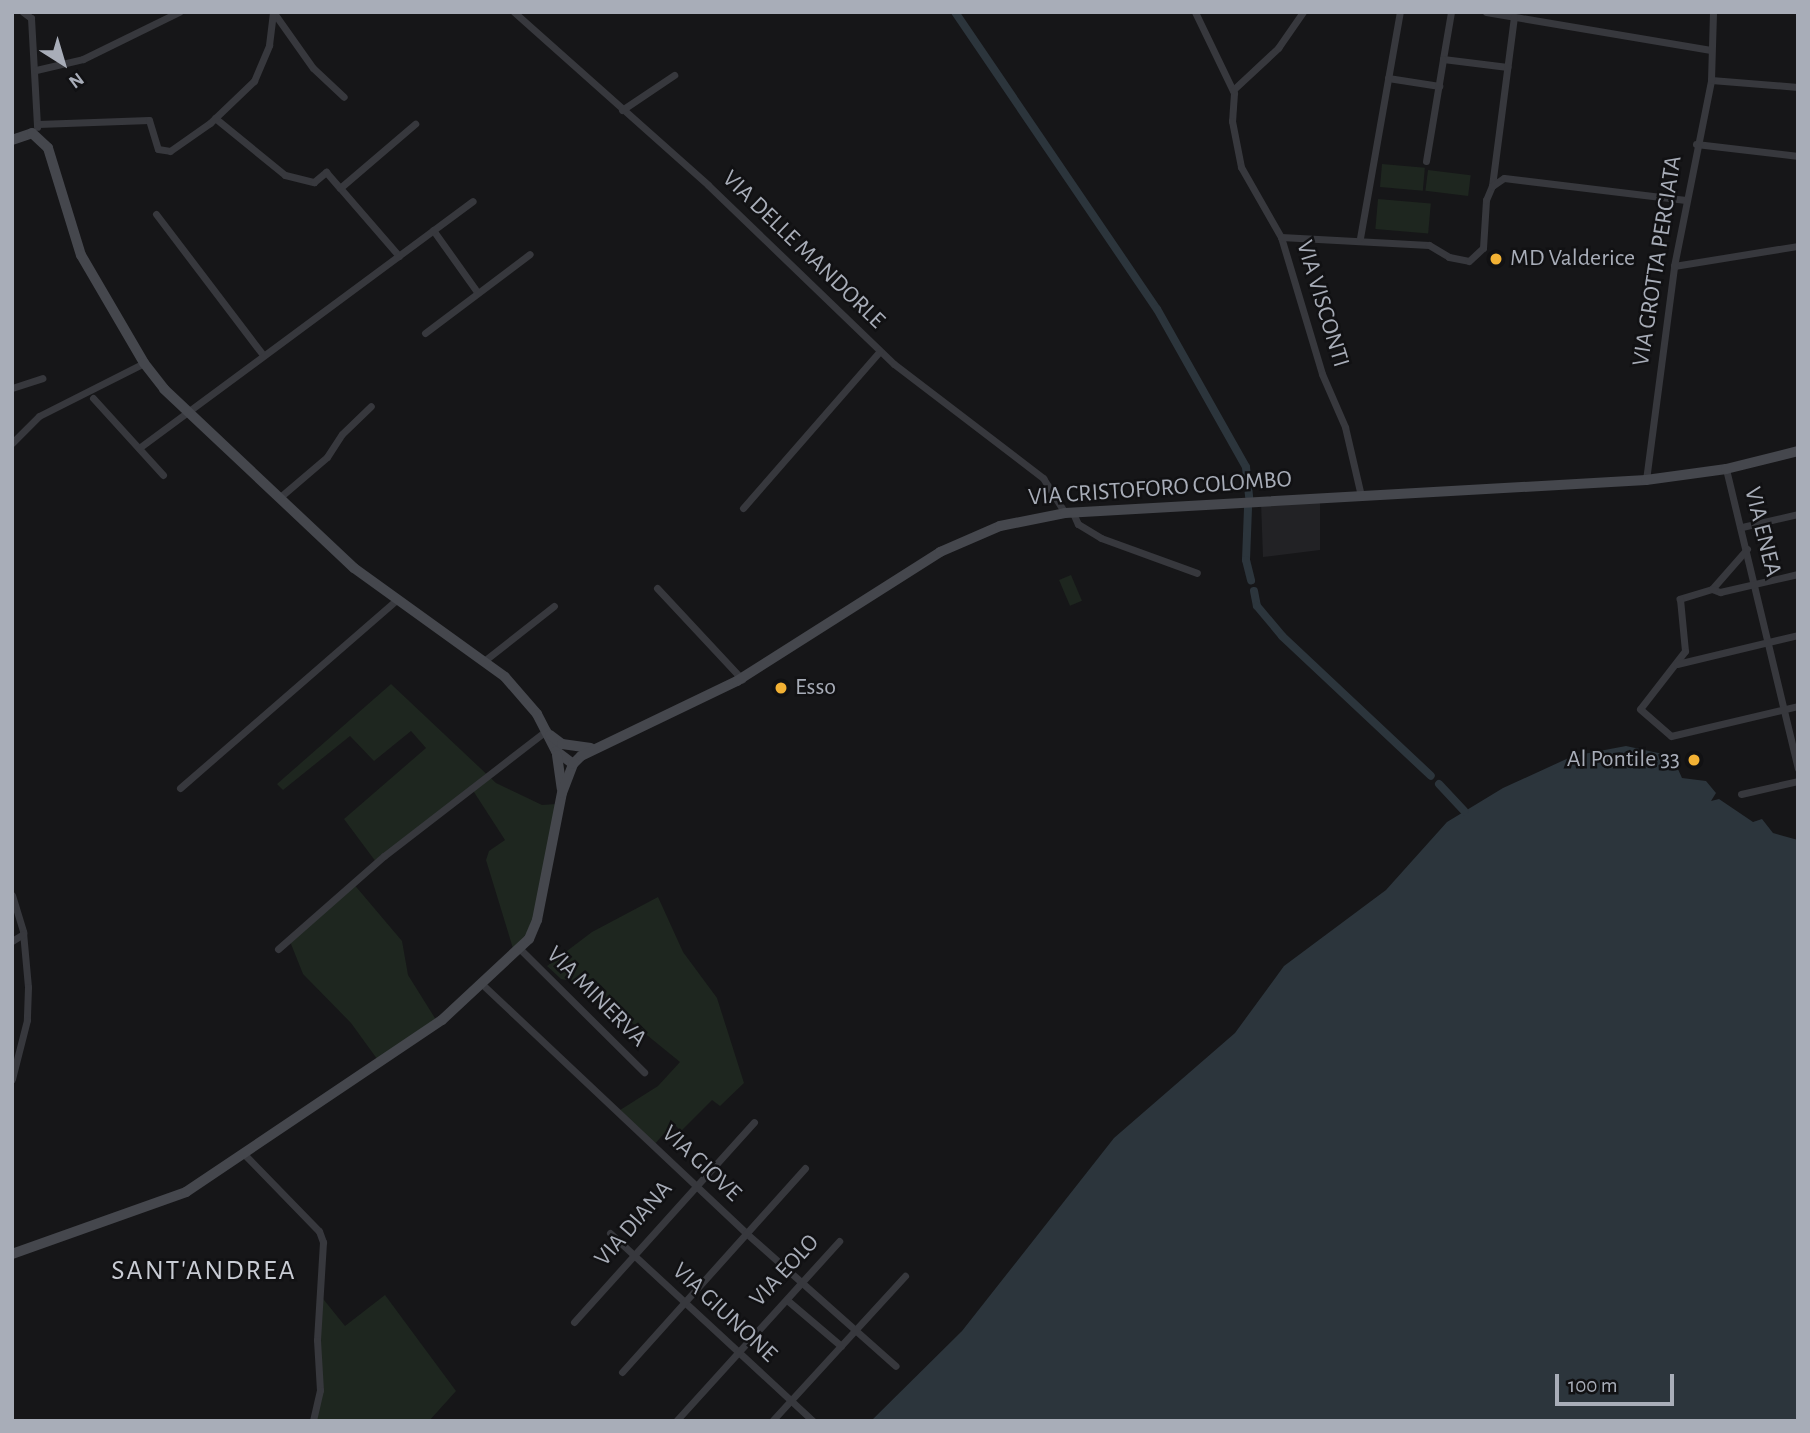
<!DOCTYPE html>
<html>
<head>
<meta charset="utf-8">
<style>
  body { margin:0 }
  #map { position:relative; width:1810px; height:1433px; overflow:hidden; background:#161618; font-family:"Alegreya Sans",sans-serif }
  div>[style] { position:absolute }
  [style*='--x'] { left:calc(var(--x)*1px); top:calc(var(--y)*1px); width:calc(var(--w)*1px); rotate:calc(var(--a)*1deg) }
  .built>* { inset:0; background:#222225 }
  .green>* { inset:0; background:#1e261f; transform-origin:0 0 }
  .water>* { inset:0; background:#2c353c }
  .canal>* { height:8px; margin:-4px; padding:0 4px; transform-origin:4px; border-radius:4px; background:#2c353c }
  .street>* { height:7px; margin:-3.5px; padding:0 3.5px; transform-origin:3.5px; border-radius:3.5px; background:#37383d }
  .secondary>* { height:10px; margin:-5px; padding:0 5px; transform-origin:5px; border-radius:5px; background:#45474d }
  .dots>* { width:19px; height:19px; translate:-50% -50%; box-sizing:border-box; border:4px solid #111113; border-radius:50% }
  span { translate:-50% -50%; white-space:nowrap; text-align:center; line-height:1.15; -webkit-text-stroke:5px #111113; paint-order:stroke }
  .street-label { font-size:24px; color:#a8adb8 }
  .poi-label { font-size:24px; color:#a8adb8 }
  .left { translate:0 -50%; text-align:left }
  .right { translate:-100% -50%; text-align:right }
  .quarter-label { font-size:28px; color:#c9ccd4; letter-spacing:2px }
  .frame { position:absolute; inset:0; border:14px solid #a8adb8; pointer-events:none }
  .north { position:absolute; left:28px; top:28px; width:70px; height:70px; -webkit-text-stroke:5px #111113; paint-order:stroke; rotate:143deg; font-size:19px; font-weight:700; line-height:28px; text-align:center; color:#a8adb8 }
  .north::after { content:''; display:block; margin:auto; width:24px; height:32px; background:#a8adb8; clip-path:polygon(50% 0,100% 100%,50% 72%,0 100%) }
  .scale { position:absolute; left:1555px; top:1374px; width:119px; height:32px; box-sizing:border-box; border:4px solid #a8adb8; border-top:0; padding-left:9px; font-size:21px; line-height:24px; white-space:nowrap; color:#a8adb8; -webkit-text-stroke:5px #111113; paint-order:stroke }
</style>
</head>
<body>
<div id="map">
  <div class="built">
    <i style="clip-path:polygon(1320px 498px,1320px 550px,1263px 557px,1261px 502px)"></i>
  </div>
  <div class="green">
    <i style="left:1382px;top:164px;width:43px;height:23px;rotate:5deg"></i>
    <i style="left:1428px;top:170px;width:43px;height:21px;rotate:7deg"></i>
    <i style="left:1378px;top:199px;width:53px;height:30px;rotate:5deg"></i>
    <i style="left:1071px;top:575px;width:28px;height:13px;rotate:67deg"></i>
    <i style="clip-path:polygon(391px 684px,496px 783px,542px 805px,556px 804px,537px 920px,515px 955px,486px 860px,489px 851px,505px 840px,472px 789px,376px 862px,344px 819px,426px 748px,411px 731px,374px 761px,350px 736px,283px 790px,277px 784px)"></i>
    <i style="clip-path:polygon(352px 882px,402px 941px,408px 975px,438px 1023px,380px 1063px,351px 1023px,303px 974px,289px 939px)"></i>
    <i style="clip-path:polygon(658px 897px,683px 952px,717px 998px,744px 1083px,720px 1106px,712px 1100px,681px 1131px,673px 1123px,654px 1145px,617px 1112px,658px 1086px,680px 1062px,583px 983px,561px 979px,547px 966px,592px 932px)"></i>
    <i style="clip-path:polygon(320px 1295px,345px 1326px,385px 1295px,456px 1391px,429px 1421px,313px 1421px,320px 1390px)"></i>
  </div>
  <div class="water">
    <i style="clip-path:polygon(1626px 746px,1672px 756px,1682px 778px,1706px 781px,1716px 793px,1711px 801px,1719px 799px,1753px 822px,1762px 819px,1773px 833px,1798px 840px,1798px 1421px,871px 1421px,962px 1331px,1114px 1138px,1235px 1033px,1284px 966px,1386px 890px,1447px 822px,1503px 788px,1573px 756px)"></i>
  </div>
  <div class="canal">
    <i style="--x:955;--y:12;--w:359;--a:55.8"></i>
    <i style="--x:1157;--y:309;--w:181;--a:60.6"></i>
    <i style="--x:1246;--y:467;--w:30;--a:84"></i>
    <i style="--x:1248;--y:508;--w:52;--a:92.2"></i>
    <i style="--x:1246;--y:560;--w:21;--a:76"></i>
    <i style="--x:1254;--y:591;--w:15;--a:79"></i>
    <i style="--x:1257;--y:606;--w:39;--a:50"></i>
    <i style="--x:1282;--y:636;--w:204;--a:43.2"></i>
    <i style="--x:1439;--y:784;--w:37;--a:47"></i>
  </div>
  <div class="street">
    <i style="--x:23;--y:12;--w:10;--a:37"></i>
    <i style="--x:31;--y:18;--w:109;--a:86.8"></i>
    <i style="--x:514;--y:12;--w:260;--a:41.7"></i>
    <i style="--x:708;--y:185;--w:258;--a:43.9"></i>
    <i style="--x:894;--y:364;--w:188;--a:37.4"></i>
    <i style="--x:1043;--y:478;--w:41;--a:57.8"></i>
    <i style="--x:1195;--y:12;--w:90;--a:64.3"></i>
    <i style="--x:1234;--y:93;--w:28;--a:94"></i>
    <i style="--x:1232;--y:121;--w:47;--a:78.9"></i>
    <i style="--x:1241;--y:167;--w:81;--a:60.3"></i>
    <i style="--x:1281;--y:237;--w:143;--a:73.3"></i>
    <i style="--x:1322;--y:374;--w:58;--a:66.5"></i>
    <i style="--x:1345;--y:427;--w:71;--a:76.9"></i>
    <i style="--x:1451;--y:12;--w:48;--a:99.7"></i>
    <i style="--x:1443;--y:59;--w:65;--a:7"></i>
    <i style="--x:1486;--y:12;--w:228;--a:9.6"></i>
    <i style="--x:274;--y:13;--w:67;--a:54.7"></i>
    <i style="--x:313;--y:68;--w:42;--a:43.1"></i>
    <i style="--x:36;--y:70;--w:48;--a:-13.2"></i>
    <i style="--x:83;--y:59;--w:107;--a:-26.1"></i>
    <i style="--x:1388;--y:78;--w:52;--a:8.9"></i>
    <i style="--x:1711;--y:80;--w:87;--a:4.6"></i>
    <i style="--x:1233;--y:90;--w:62;--a:-43"></i>
    <i style="--x:1278;--y:48;--w:44;--a:-55.2"></i>
    <i style="--x:622;--y:110;--w:63;--a:-33.9"></i>
    <i style="--x:215;--y:118;--w:90;--a:39.2"></i>
    <i style="--x:285;--y:175;--w:30;--a:14"></i>
    <i style="--x:314;--y:182;--w:16;--a:-40"></i>
    <i style="--x:326;--y:172;--w:21;--a:49"></i>
    <i style="--x:38;--y:124;--w:111;--a:-2.1"></i>
    <i style="--x:149;--y:120;--w:30;--a:73"></i>
    <i style="--x:158;--y:149;--w:12;--a:9"></i>
    <i style="--x:170;--y:151;--w:49;--a:-35"></i>
    <i style="--x:210;--y:123;--w:61;--a:-43.7"></i>
    <i style="--x:254;--y:81;--w:39;--a:-67"></i>
    <i style="--x:269;--y:45;--w:33;--a:-83"></i>
    <i style="--x:1696;--y:144;--w:103;--a:6.7"></i>
    <i style="--x:1426;--y:161;--w:103;--a:-80.5"></i>
    <i style="--x:1492;--y:186;--w:170;--a:-82.6"></i>
    <i style="--x:156;--y:214;--w:177;--a:52.8"></i>
    <i style="--x:433;--y:230;--w:77;--a:54.5"></i>
    <i style="--x:1281;--y:237;--w:148;--a:3.1"></i>
    <i style="--x:1429;--y:245;--w:23;--a:31"></i>
    <i style="--x:1449;--y:257;--w:20;--a:11"></i>
    <i style="--x:1469;--y:261;--w:19;--a:-43"></i>
    <i style="--x:1483;--y:248;--w:48;--a:-86.4"></i>
    <i style="--x:1486;--y:200;--w:15;--a:-67"></i>
    <i style="--x:1492;--y:186;--w:14;--a:-34"></i>
    <i style="--x:1504;--y:178;--w:183;--a:6.9"></i>
    <i style="--x:1360;--y:238;--w:230;--a:-80"></i>
    <i style="--x:399;--y:256;--w:90;--a:-130.9"></i>
    <i style="--x:340;--y:188;--w:99;--a:-40.5"></i>
    <i style="--x:1674;--y:266;--w:126;--a:-9.2"></i>
    <i style="--x:425;--y:333;--w:131;--a:-37"></i>
    <i style="--x:12;--y:388;--w:32;--a:-18"></i>
    <i style="--x:93;--y:398;--w:104;--a:47.7"></i>
    <i style="--x:12;--y:443;--w:38;--a:-45"></i>
    <i style="--x:39;--y:416;--w:118;--a:-26.8"></i>
    <i style="--x:139;--y:448;--w:415;--a:-36.5"></i>
    <i style="--x:1726;--y:469;--w:308;--a:76.5"></i>
    <i style="--x:1646;--y:480;--w:216;--a:-82.5"></i>
    <i style="--x:1674;--y:266;--w:190;--a:-78.7"></i>
    <i style="--x:1711;--y:80;--w:68;--a:-88.3"></i>
    <i style="--x:279;--y:498;--w:63;--a:-40.5"></i>
    <i style="--x:327;--y:457;--w:27;--a:-57"></i>
    <i style="--x:342;--y:434;--w:40;--a:-44"></i>
    <i style="--x:743;--y:508;--w:208;--a:-48.9"></i>
    <i style="--x:1073;--y:513;--w:12;--a:66"></i>
    <i style="--x:1078;--y:524;--w:27;--a:31"></i>
    <i style="--x:1101;--y:538;--w:102;--a:20"></i>
    <i style="--x:1742;--y:527;--w:57;--a:-13.1"></i>
    <i style="--x:1747;--y:549;--w:53;--a:131.2"></i>
    <i style="--x:1712;--y:589;--w:34;--a:163"></i>
    <i style="--x:1680;--y:599;--w:52;--a:84.5"></i>
    <i style="--x:1685;--y:651;--w:73;--a:127.8"></i>
    <i style="--x:1640;--y:709;--w:41;--a:41.1"></i>
    <i style="--x:1671;--y:736;--w:130;--a:-13.3"></i>
    <i style="--x:657;--y:588;--w:125;--a:47"></i>
    <i style="--x:1712;--y:589;--w:9;--a:21"></i>
    <i style="--x:1720;--y:592;--w:80;--a:-13"></i>
    <i style="--x:484;--y:661;--w:89;--a:-38.2"></i>
    <i style="--x:1677;--y:664;--w:124;--a:-13.5"></i>
    <i style="--x:180;--y:788;--w:285;--a:-41"></i>
    <i style="--x:1741;--y:794;--w:58;--a:-12.8"></i>
    <i style="--x:12;--y:895;--w:39;--a:73"></i>
    <i style="--x:23;--y:932;--w:55;--a:84.8"></i>
    <i style="--x:28;--y:987;--w:33;--a:92"></i>
    <i style="--x:27;--y:1020;--w:61;--a:104.3"></i>
    <i style="--x:12;--y:941;--w:13;--a:-32"></i>
    <i style="--x:278;--y:949;--w:141;--a:-41.3"></i>
    <i style="--x:384;--y:856;--w:206;--a:-37.7"></i>
    <i style="--x:520;--y:949;--w:175;--a:44.8"></i>
    <i style="--x:484;--y:986;--w:360;--a:43.3"></i>
    <i style="--x:746;--y:1233;--w:200;--a:41.6"></i>
    <i style="--x:244;--y:1154;--w:107;--a:45.8"></i>
    <i style="--x:319;--y:1231;--w:12;--a:70"></i>
    <i style="--x:323;--y:1242;--w:98;--a:93.5"></i>
    <i style="--x:317;--y:1340;--w:50;--a:86.6"></i>
    <i style="--x:320;--y:1390;--w:32;--a:103"></i>
    <i style="--x:610;--y:1233;--w:277;--a:42.8"></i>
    <i style="--x:787;--y:1300;--w:71;--a:40.4"></i>
    <i style="--x:574;--y:1322;--w:269;--a:-48"></i>
    <i style="--x:622;--y:1372;--w:274;--a:-48.1"></i>
    <i style="--x:676;--y:1421;--w:243;--a:-47.8"></i>
    <i style="--x:772;--y:1421;--w:197;--a:-47.5"></i>
  </div>
  <div class="secondary">
    <i style="--x:12;--y:140;--w:21;--a:-19"></i>
    <i style="--x:32;--y:133;--w:22;--a:43"></i>
    <i style="--x:48;--y:148;--w:112;--a:72.9"></i>
    <i style="--x:81;--y:255;--w:125;--a:59.7"></i>
    <i style="--x:144;--y:363;--w:33;--a:52"></i>
    <i style="--x:164;--y:389;--w:261;--a:43.3"></i>
    <i style="--x:354;--y:568;--w:186;--a:35.8"></i>
    <i style="--x:505;--y:677;--w:49;--a:49.1"></i>
    <i style="--x:537;--y:714;--w:42;--a:62.8"></i>
    <i style="--x:556;--y:751;--w:21;--a:37"></i>
    <i style="--x:550;--y:735;--w:15;--a:37"></i>
    <i style="--x:562;--y:744;--w:29;--a:8"></i>
    <i style="--x:557;--y:755;--w:34;--a:82"></i>
    <i style="--x:12;--y:1254;--w:185;--a:-19.6"></i>
    <i style="--x:186;--y:1192;--w:308;--a:-33.9"></i>
    <i style="--x:442;--y:1020;--w:119;--a:-43"></i>
    <i style="--x:529;--y:939;--w:21;--a:-67"></i>
    <i style="--x:537;--y:920;--w:129;--a:-78.9"></i>
    <i style="--x:562;--y:793;--w:31;--a:-69"></i>
    <i style="--x:573;--y:764;--w:11;--a:-45"></i>
    <i style="--x:581;--y:756;--w:173;--a:-25.7"></i>
    <i style="--x:737;--y:681;--w:241;--a:-32.4"></i>
    <i style="--x:940;--y:552;--w:65;--a:-23.4"></i>
    <i style="--x:1000;--y:526;--w:66;--a:-11.3"></i>
    <i style="--x:1065;--y:513;--w:582;--a:-3.25"></i>
    <i style="--x:1646;--y:480;--w:81;--a:-7.8"></i>
    <i style="--x:1726;--y:469;--w:74;--a:-14"></i>
  </div>
  <div class="dots">
    <i style="left:1496px;top:259px;background:#f2b134"></i>
    <i style="left:781px;top:688px;background:#f2b134"></i>
    <i style="left:1694px;top:760px;background:#f2b134"></i>
  </div>
  <div class="street-label">
    <span style="left:803px;top:250px;rotate:44deg">VIA DELLE MANDORLE</span>
    <span style="left:1658px;top:261px;rotate:-81deg">VIA GROTTA PERCIATA</span>
    <span style="left:1322px;top:304px;rotate:73deg">VIA VISCONTI</span>
    <span style="left:1160px;top:489px;rotate:-4deg">VIA CRISTOFORO COLOMBO</span>
    <span style="left:1762px;top:532px;rotate:76deg">VIA ENEA</span>
    <span style="left:596px;top:997px;rotate:45deg">VIA MINERVA</span>
    <span style="left:701px;top:1164px;rotate:43deg">VIA GIOVE</span>
    <span style="left:634px;top:1224px;rotate:-49deg">VIA DIANA</span>
    <span style="left:785px;top:1271px;rotate:-47deg">VIA EOLO</span>
    <span style="left:724px;top:1313px;rotate:43deg">VIA GIUNONE</span>
  </div>
  <div class="poi-label">
    <span class="left" style="left:1510px;top:259px">MD Valderice</span>
    <span class="left" style="left:795px;top:688px">Esso</span>
    <span class="right" style="left:1680px;top:760px">Al Pontile 33</span>
  </div>
  <div class="quarter-label">
    <span style="left:204px;top:1271px">SANT'ANDREA</span>
  </div>
  <div class="frame"></div>
  <div class="north">N</div>
  <div class="scale">100 m</div>
</div>
</body>
</html>
